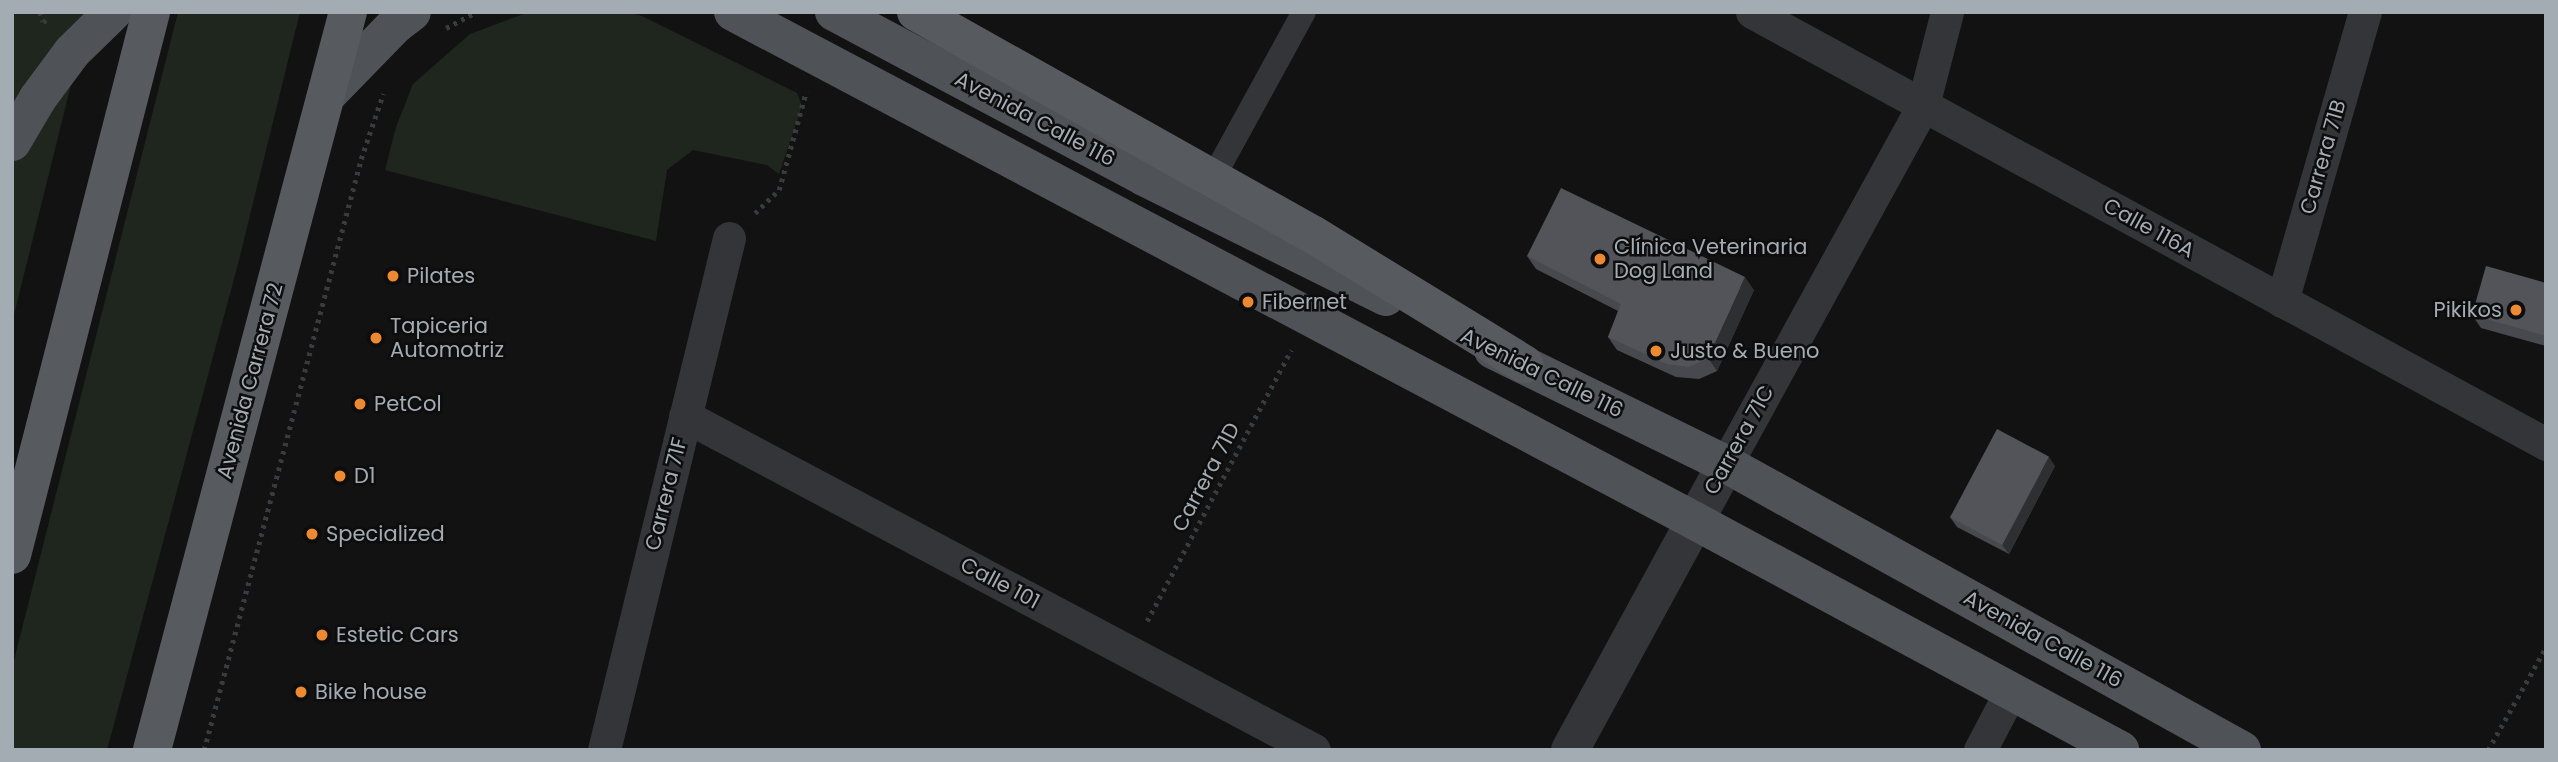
<!DOCTYPE html>
<html>
<head>
<meta charset="utf-8">
<style>
  body { margin:0 }
  #map { position:relative; width:2558px; height:762px; overflow:hidden; background:#121213; font-family:Poppins,sans-serif }
  div>[style] { position:absolute }
  [style*='--x'] { left:calc(var(--x)*1px); top:calc(var(--y)*1px); width:calc(var(--w)*1px); rotate:calc(var(--a)*1deg) }
  .green>* { inset:0; background:#1e261e }
  .path>* { height:4.5px; margin-top:-2.25px; transform-origin:0; background:repeating-linear-gradient(90deg,#393c3f 0 3.5px,transparent 0 8.5px) }
  .pedestrian>* { height:24px; margin:-12px; padding:0 12px; transform-origin:12px; border-radius:12px; background:#333538 }
  .minor>* { height:33px; margin:-16.5px; padding:0 16.5px; transform-origin:16.5px; border-radius:16.5px; background:#333538 }
  .tertiary>* { height:38px; margin:-19px; padding:0 19px; transform-origin:19px; border-radius:19px; background:#333538 }
  .primary>* { height:38px; margin:-19px; padding:0 19px; transform-origin:19px; border-radius:19px; background:#4f5257 }
  .trunk>* { height:38px; margin:-19px; padding:0 19px; transform-origin:19px; border-radius:19px; background:#575b60 }
  .wall>* { inset:0; background:#48494e }
  .shaded-wall>* { inset:0; background:#2e2f32 }
  .building>* { inset:0; background:#525459; transform-origin:0 0 }
  .dots>* { width:19px; height:19px; translate:-50% -50%; box-sizing:border-box; border:4px solid #0d0d0e; border-radius:50% }
  span { translate:-50% -50%; white-space:nowrap; text-align:center; line-height:1.15; -webkit-text-stroke:5px #0d0d0e; paint-order:stroke }
  .street-label { font-size:21px; color:#a3abb3 }
  .poi-label { font-size:21px; color:#a3abb3 }
  .left { translate:0 -50%; text-align:left }
  .right { translate:-100% -50%; text-align:right }
  .frame { position:absolute; inset:0; border:14px solid #a3abb3; pointer-events:none }
</style>
</head>
<body>
<div id="map">
  <div class="green">
    <i style="clip-path:polygon(12px 12px,89px 12px,12px 323px)"></i>
    <i style="clip-path:polygon(178px 12px,300px 12px,238px 264px,107px 750px,12px 750px,12px 668px)"></i>
    <i style="clip-path:polygon(529px 12px,625px 12px,642px 16px,797px 93px,802px 106px,779px 174px,767px 165px,693px 150px,667px 170px,656px 241px,385px 170px,396px 127px,413px 84px,470px 34px)"></i>
  </div>
  <div class="path">
    <i style="--x:40;--y:12;--w:10;--a:73"></i>
    <i style="--x:43;--y:22;--w:4;--a:-34"></i>
    <i style="--x:446;--y:28;--w:34;--a:-28"></i>
    <i style="--x:755;--y:213;--w:33;--a:-44"></i>
    <i style="--x:779;--y:190;--w:102;--a:-74.6"></i>
    <i style="--x:1147;--y:621;--w:307;--a:-62"></i>
    <i style="--x:204;--y:750;--w:611;--a:-75.12"></i>
    <i style="--x:361;--y:159;--w:69;--a:-71.3"></i>
    <i style="--x:2488;--y:750;--w:118;--a:-60.6"></i>
  </div>
  <div class="pedestrian">
    <i style="--x:1213;--y:178;--w:189;--a:-61.3"></i>
  </div>
  <div class="minor">
    <i style="--x:1752;--y:12;--w:904;--a:28.55"></i>
    <i style="--x:2282;--y:301;--w:301;--a:-74"></i>
    <i style="--x:685;--y:416;--w:712;--a:27.97"></i>
    <i style="--x:1726;--y:464;--w:409;--a:-61.2"></i>
    <i style="--x:1923;--y:105;--w:96;--a:-75.5"></i>
    <i style="--x:604;--y:750;--w:527;--a:-76.28"></i>
    <i style="--x:1980;--y:750;--w:67;--a:-62.3"></i>
  </div>
  <div class="tertiary">
    <i style="--x:1570;--y:750;--w:326;--a:-61.4"></i>
  </div>
  <div class="primary">
    <i style="--x:733;--y:12;--w:1088;--a:27.88"></i>
    <i style="--x:1695;--y:521;--w:483;--a:28.3"></i>
    <i style="--x:834;--y:12;--w:351;--a:28"></i>
    <i style="--x:1144;--y:177;--w:270;--a:26.4"></i>
    <i style="--x:327;--y:95;--w:98;--a:-45.8"></i>
    <i style="--x:395;--y:25;--w:21;--a:-37"></i>
    <i style="--x:12;--y:142;--w:51;--a:-59.4"></i>
    <i style="--x:38;--y:98;--w:57;--a:-53.5"></i>
    <i style="--x:72;--y:52;--w:57;--a:-44.3"></i>
    <i style="--x:1493;--y:350;--w:259;--a:26.1"></i>
    <i style="--x:1726;--y:464;--w:590;--a:29"></i>
  </div>
  <div class="trunk">
    <i style="--x:916;--y:12;--w:454;--a:29.3"></i>
    <i style="--x:1312;--y:234;--w:249;--a:31.5"></i>
    <i style="--x:12;--y:555;--w:561;--a:-75.64"></i>
    <i style="--x:152;--y:750;--w:764;--a:-75.13"></i>
  </div>
  <div class="wall">
    <i style="clip-path:polygon(1527px 256px,1754px 290px,1717px 371px,1699px 379px,1676px 377px,1617px 350px,1608px 337px,1618px 311px,1536px 269px)"></i>
    <i style="clip-path:polygon(2546px 283px,2546px 346px,2481px 328px,2472px 315px)"></i>
    <i style="clip-path:polygon(2055px 466px,2009px 554px,1957px 527px,1950px 517px)"></i>
  </div>
  <div class="shaded-wall">
    <i style="clip-path:polygon(1745px 277px,1754px 290px,1717px 371px,1708px 358px)"></i>
    <i style="clip-path:polygon(2049px 457px,2055px 466px,2009px 554px,2002px 545px)"></i>
  </div>
  <div class="building">
    <i style="clip-path:polygon(1561px 188px,1745px 277px,1708px 358px,1689px 367px,1667px 364px,1608px 337px,1621px 304px,1527px 256px)"></i>
    <i style="clip-path:polygon(2486px 266px,2546px 283px,2546px 336px,2472px 315px)"></i>
    <i style="left:1997px;top:429px;width:59px;height:100px;rotate:28deg"></i>
  </div>
  <div class="dots">
    <i style="left:1600px;top:259px;background:#ec8931"></i>
    <i style="left:393px;top:276px;background:#ec8931"></i>
    <i style="left:1248px;top:302px;background:#ec8931"></i>
    <i style="left:2516px;top:310px;background:#ec8931"></i>
    <i style="left:376px;top:338px;background:#ec8931"></i>
    <i style="left:1656px;top:351px;background:#ec8931"></i>
    <i style="left:360px;top:404px;background:#ec8931"></i>
    <i style="left:340px;top:476px;background:#ec8931"></i>
    <i style="left:312px;top:534px;background:#ec8931"></i>
    <i style="left:322px;top:635px;background:#ec8931"></i>
    <i style="left:301px;top:692px;background:#ec8931"></i>
  </div>
  <div class="street-label">
    <span style="left:1035px;top:119px;rotate:28deg">Avenida Calle 116</span>
    <span style="left:2323px;top:157px;rotate:-74deg">Carrera 71B</span>
    <span style="left:2149px;top:228px;rotate:29deg">Calle 116A</span>
    <span style="left:1542px;top:373px;rotate:26deg">Avenida Calle 116</span>
    <span style="left:250px;top:381px;rotate:-75deg">Avenida Carrera 72</span>
    <span style="left:1739px;top:440px;rotate:-61deg">Carrera 71C</span>
    <span style="left:1206px;top:477px;rotate:-62deg">Carrera 71D</span>
    <span style="left:666px;top:494px;rotate:-76deg">Carrera 71F</span>
    <span style="left:1000px;top:583px;rotate:28deg">Calle 101</span>
    <span style="left:2043px;top:639px;rotate:29deg">Avenida Calle 116</span>
  </div>
  <div class="poi-label">
    <span class="left" style="left:1614px;top:259px">Clínica Veterinaria<br>Dog Land</span>
    <span class="left" style="left:407px;top:276px">Pilates</span>
    <span class="left" style="left:1262px;top:302px">Fibernet</span>
    <span class="right" style="left:2502px;top:310px">Pikikos</span>
    <span class="left" style="left:390px;top:338px">Tapiceria<br>Automotriz</span>
    <span class="left" style="left:1670px;top:351px">Justo &amp; Bueno</span>
    <span class="left" style="left:374px;top:404px">PetCol</span>
    <span class="left" style="left:354px;top:476px">D1</span>
    <span class="left" style="left:326px;top:534px">Specialized</span>
    <span class="left" style="left:336px;top:635px">Estetic Cars</span>
    <span class="left" style="left:315px;top:692px">Bike house</span>
  </div>
  <div class="frame"></div>
</div>
</body>
</html>
